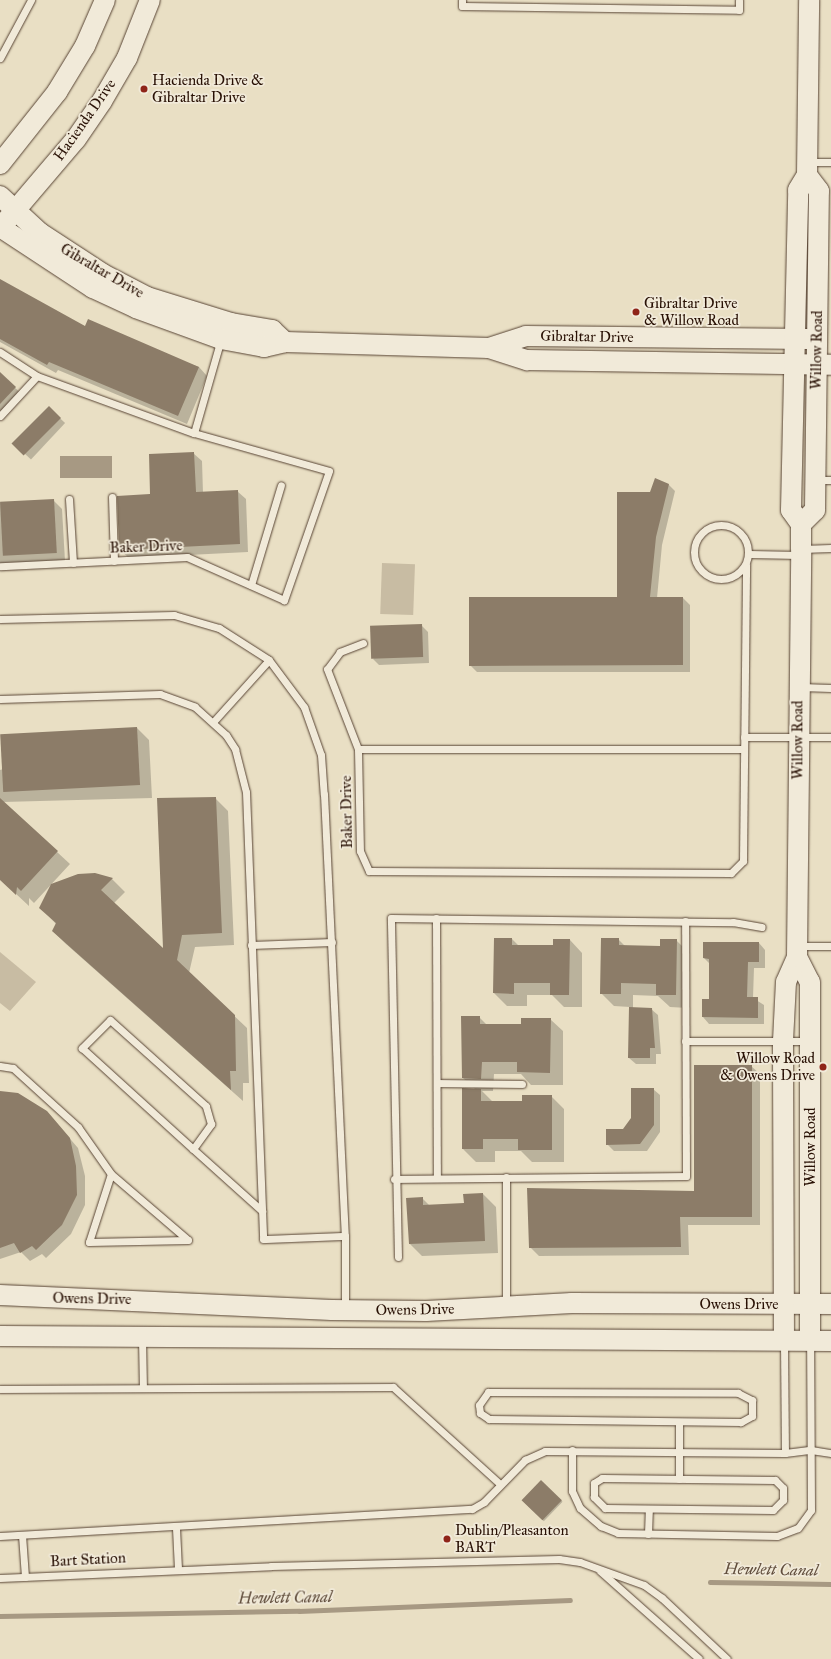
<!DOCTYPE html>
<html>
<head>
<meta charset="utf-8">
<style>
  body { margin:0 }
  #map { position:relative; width:831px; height:1659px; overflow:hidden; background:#e9dfc4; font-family:"IM FELL Great Primer",serif }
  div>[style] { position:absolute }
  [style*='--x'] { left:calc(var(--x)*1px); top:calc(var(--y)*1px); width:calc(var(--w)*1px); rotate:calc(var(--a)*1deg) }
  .green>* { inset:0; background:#c8bca3; transform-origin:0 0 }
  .water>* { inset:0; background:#a79983; transform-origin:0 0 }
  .shadow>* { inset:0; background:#0003; transform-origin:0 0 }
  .stream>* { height:4.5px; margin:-2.25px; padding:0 2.25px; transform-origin:2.25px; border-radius:2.25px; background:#a79983 }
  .building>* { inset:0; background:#8c7c68; transform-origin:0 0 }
  .roads { filter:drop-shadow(0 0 1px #584434) drop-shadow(0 0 1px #584434) }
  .lane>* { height:7px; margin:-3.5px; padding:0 3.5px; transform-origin:3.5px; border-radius:3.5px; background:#f1ead9 }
  .lane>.ring { margin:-3.5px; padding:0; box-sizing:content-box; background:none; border:7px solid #f1ead9; border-radius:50% }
  .secondary>* { height:20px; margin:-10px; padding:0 10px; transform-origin:10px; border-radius:10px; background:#f1ead9 }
  .dots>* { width:11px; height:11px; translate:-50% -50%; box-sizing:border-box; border:2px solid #f1ead9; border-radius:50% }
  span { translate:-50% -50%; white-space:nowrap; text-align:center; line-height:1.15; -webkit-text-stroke:3.5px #f1ead9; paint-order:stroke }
  .poi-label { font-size:15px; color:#281004 }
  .left { translate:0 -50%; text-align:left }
  .right { translate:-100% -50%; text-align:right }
  .street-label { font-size:15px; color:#281004 }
  .water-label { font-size:16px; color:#614e3d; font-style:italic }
</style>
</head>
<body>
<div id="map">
  <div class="green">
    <i style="left:382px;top:563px;width:33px;height:51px;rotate:2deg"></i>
    <i style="clip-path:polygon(0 952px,36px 982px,10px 1011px,0 1003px)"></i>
  </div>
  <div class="water">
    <i style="left:112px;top:456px;width:22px;height:52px;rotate:90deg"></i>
  </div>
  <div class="shadow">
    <i style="clip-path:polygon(0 287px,86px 327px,199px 367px,207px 376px,187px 424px,58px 370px,56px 373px,0 342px)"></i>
    <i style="clip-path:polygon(0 374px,24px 396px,0 421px)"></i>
    <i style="left:49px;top:408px;width:22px;height:50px;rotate:43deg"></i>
    <i style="clip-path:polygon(193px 453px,202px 461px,203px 493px,237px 491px,246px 499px,248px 552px,129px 558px,120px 550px,151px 495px)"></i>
    <i style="clip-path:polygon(668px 484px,675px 491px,662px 545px,657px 598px,683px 598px,690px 605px,690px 672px,477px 672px,470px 665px,618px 598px,651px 493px)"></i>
    <i style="clip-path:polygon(53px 500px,62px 509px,65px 561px,0 563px,0 503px)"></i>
    <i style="clip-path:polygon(421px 625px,428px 632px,429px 663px,379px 665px,373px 659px)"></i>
    <i style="clip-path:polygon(137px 728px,149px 740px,152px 798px,3px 802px,70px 864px,34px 903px,29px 898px,29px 906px,0 879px,0 770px)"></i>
    <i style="clip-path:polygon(215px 798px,228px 811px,234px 945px,195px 947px,189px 973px,247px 1028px,249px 1083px,243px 1083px,243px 1101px,66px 944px,53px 931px,56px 924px,41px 908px,94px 874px,112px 879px,125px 892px,114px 903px,164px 950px)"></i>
    <i style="clip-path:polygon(512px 939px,519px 946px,554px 946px,570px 940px,582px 953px,582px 1007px,564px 1007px,552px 995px,527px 995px,527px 1006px,507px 1006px,494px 993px)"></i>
    <i style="clip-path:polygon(618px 939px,625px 946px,661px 947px,676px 940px,689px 953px,688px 1008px,670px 1007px,658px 996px,633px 995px,633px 1008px,651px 1009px,658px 1015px,661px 1054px,656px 1054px,656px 1064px,636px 1064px,629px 1058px,630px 1007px,614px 1006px,601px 993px)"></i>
    <i style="clip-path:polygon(759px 943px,765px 950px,765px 968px,754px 968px,753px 998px,764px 1005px,764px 1024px,709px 1024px,703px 1017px,710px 1000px,710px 964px,704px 958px)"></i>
    <i style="clip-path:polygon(479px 1017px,487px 1025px,522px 1025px,550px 1019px,563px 1031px,563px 1085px,531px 1085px,521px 1074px,494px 1074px,493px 1091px,482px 1091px,493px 1102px,523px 1102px,551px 1096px,564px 1109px,564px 1162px,532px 1162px,521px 1151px,495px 1151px,495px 1162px,476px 1162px,463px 1149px,463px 1089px,475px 1089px,463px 1078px)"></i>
    <i style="clip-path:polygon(751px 1066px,760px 1074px,760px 1225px,688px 1225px,689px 1255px,539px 1256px,530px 1247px,695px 1192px)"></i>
    <i style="clip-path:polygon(653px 1089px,660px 1095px,660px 1132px,647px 1151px,614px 1151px,607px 1144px,624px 1130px)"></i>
    <i style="clip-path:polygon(0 1092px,47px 1112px,78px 1148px,85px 1176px,85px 1205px,71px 1234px,46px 1258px,42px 1254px,30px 1261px,21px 1252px,0 1259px)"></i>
    <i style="clip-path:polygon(483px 1194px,496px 1207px,498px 1253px,422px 1256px,410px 1244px,422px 1198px,430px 1206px,465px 1204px)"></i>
    <i style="left:541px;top:1481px;width:30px;height:27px;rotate:44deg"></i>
  </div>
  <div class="stream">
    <i style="--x:710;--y:1582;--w:121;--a:0.9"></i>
    <i style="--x:0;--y:1616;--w:299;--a:-1"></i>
    <i style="--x:299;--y:1611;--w:271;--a:-2.3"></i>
  </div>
  <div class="building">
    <i style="clip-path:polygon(0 279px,85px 326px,88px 319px,199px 367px,178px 416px,49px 362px,47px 365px,0 339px)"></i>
    <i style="clip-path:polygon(0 372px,16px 387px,0 404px)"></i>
    <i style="left:49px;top:406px;width:17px;height:53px;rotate:45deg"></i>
    <i style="clip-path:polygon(194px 452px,196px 492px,238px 490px,240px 544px,119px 550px,117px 496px,150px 494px,149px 454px)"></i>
    <i style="clip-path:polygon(655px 478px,669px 484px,656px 537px,650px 597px,683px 597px,683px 665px,469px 666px,469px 597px,617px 597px,617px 492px,650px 492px)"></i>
    <i style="left:54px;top:499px;width:54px;height:54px;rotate:87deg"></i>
    <i style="left:422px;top:624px;width:33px;height:52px;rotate:88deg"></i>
    <i style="left:137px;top:727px;width:58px;height:137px;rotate:87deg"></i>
    <i style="clip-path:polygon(216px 797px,222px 933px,182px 935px,177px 960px,235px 1015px,236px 1071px,230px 1071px,231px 1090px,52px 931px,56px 923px,39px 908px,51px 884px,78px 874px,95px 873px,113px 878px,101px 890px,163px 948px,157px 798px)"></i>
    <i style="clip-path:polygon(0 798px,58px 851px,21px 891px,17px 887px,16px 895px,0 880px)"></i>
    <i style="clip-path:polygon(494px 938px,512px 938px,512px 945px,553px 945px,553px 939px,570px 939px,569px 995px,550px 995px,550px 983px,514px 983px,514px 994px,493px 993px)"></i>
    <i style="clip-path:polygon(601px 938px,619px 938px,619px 945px,660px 946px,660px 939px,677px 939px,676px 995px,656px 995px,656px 984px,621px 983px,621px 994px,600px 994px)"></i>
    <i style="clip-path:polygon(703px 942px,759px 942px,759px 962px,748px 962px,747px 997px,758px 997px,758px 1018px,702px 1017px,702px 999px,709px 999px,709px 959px,703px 958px)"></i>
    <i style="clip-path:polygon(629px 1007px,652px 1008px,655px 1048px,650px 1048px,650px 1058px,628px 1058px)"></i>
    <i style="clip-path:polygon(461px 1016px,480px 1016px,480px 1024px,521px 1024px,521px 1018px,551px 1018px,550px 1073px,517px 1072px,517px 1062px,482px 1062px,481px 1079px,462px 1078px)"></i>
    <i style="clip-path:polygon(694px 1065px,752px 1065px,752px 1217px,680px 1217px,681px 1247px,529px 1248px,527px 1188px,694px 1191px)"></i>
    <i style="clip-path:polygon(462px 1088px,481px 1089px,481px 1101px,522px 1101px,522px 1095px,552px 1095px,552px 1150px,518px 1150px,518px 1139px,483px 1139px,483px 1149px,462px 1149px)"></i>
    <i style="clip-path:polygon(631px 1088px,654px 1088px,654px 1125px,640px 1144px,606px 1145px,606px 1129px,623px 1129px,631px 1118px)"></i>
    <i style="clip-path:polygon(0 1091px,18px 1093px,47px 1111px,70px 1138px,76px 1166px,77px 1195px,62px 1225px,36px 1250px,32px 1246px,20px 1253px,14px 1243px,0 1248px)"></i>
    <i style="clip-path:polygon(483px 1193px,485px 1241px,409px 1244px,406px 1198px,423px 1197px,423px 1205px,464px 1203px,463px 1194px)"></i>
    <i style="left:541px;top:1480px;width:29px;height:28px;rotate:44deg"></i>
  </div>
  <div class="roads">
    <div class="lane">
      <i style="--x:462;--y:0;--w:6;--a:90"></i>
      <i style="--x:462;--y:6;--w:277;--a:0.8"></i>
      <i style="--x:739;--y:10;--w:10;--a:-90"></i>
      <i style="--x:0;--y:58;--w:66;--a:-61.9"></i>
      <i style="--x:809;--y:162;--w:22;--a:0"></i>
      <i style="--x:0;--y:352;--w:44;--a:33"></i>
      <i style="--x:0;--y:416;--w:54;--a:-47.2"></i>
      <i style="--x:37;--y:376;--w:167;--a:20"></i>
      <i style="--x:194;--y:433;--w:140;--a:15.7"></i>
      <i style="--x:329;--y:471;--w:137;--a:109.2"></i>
      <i style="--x:284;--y:600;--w:106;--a:-156.1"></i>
      <i style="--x:187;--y:557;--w:187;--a:177.2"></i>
      <i style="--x:194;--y:433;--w:98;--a:-74"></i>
      <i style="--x:818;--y:480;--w:13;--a:0"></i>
      <i style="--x:112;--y:497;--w:64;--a:88.2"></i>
      <i style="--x:69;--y:499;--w:64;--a:86.4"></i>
      <i class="ring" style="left:694px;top:525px;width:47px;height:47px"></i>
      <i style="--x:801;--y:549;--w:30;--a:-2"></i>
      <i style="--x:749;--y:554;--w:50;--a:1.1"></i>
      <i style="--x:251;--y:585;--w:104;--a:-73.3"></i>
      <i style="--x:0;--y:619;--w:174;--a:-1.3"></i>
      <i style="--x:174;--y:615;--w:47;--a:16.1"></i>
      <i style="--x:219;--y:628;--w:59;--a:32.6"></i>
      <i style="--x:269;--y:660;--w:59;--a:53.3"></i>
      <i style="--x:304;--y:707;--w:51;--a:70.5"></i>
      <i style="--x:321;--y:755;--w:39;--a:86"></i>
      <i style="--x:324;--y:794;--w:442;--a:87.3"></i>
      <i style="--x:345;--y:1236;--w:74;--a:90"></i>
      <i style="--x:363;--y:643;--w:25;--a:159"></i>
      <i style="--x:340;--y:652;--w:21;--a:127"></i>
      <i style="--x:327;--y:669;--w:86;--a:68.8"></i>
      <i style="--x:358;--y:749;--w:102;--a:88.9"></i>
      <i style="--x:360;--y:851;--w:22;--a:66"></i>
      <i style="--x:369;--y:871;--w:362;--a:0.3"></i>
      <i style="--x:731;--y:873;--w:17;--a:-45"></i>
      <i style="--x:743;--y:861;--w:296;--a:-89.4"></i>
      <i style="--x:800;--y:687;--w:31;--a:2"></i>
      <i style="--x:0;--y:699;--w:160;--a:-1.8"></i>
      <i style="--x:160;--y:694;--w:37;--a:20"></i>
      <i style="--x:195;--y:707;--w:42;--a:42.1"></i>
      <i style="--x:226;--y:735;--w:17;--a:57"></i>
      <i style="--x:235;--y:749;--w:44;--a:75.7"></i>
      <i style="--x:246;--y:792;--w:447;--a:87.8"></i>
      <i style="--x:263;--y:1239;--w:82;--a:-2.1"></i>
      <i style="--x:214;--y:721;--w:82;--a:-48"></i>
      <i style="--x:744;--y:737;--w:87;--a:0"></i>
      <i style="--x:358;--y:749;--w:386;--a:0"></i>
      <i style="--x:436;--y:918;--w:260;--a:89.8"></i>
      <i style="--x:251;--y:945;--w:81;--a:-2.1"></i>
      <i style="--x:799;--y:946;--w:32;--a:0"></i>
      <i style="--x:685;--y:1041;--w:123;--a:0"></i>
      <i style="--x:0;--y:1066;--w:13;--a:9"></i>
      <i style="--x:13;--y:1068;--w:88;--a:42.2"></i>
      <i style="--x:78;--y:1127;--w:57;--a:54.9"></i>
      <i style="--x:437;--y:1083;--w:85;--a:0.7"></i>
      <i style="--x:193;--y:1149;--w:31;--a:-54"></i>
      <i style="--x:211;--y:1124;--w:19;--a:-106"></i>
      <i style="--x:206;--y:1106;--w:129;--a:-138.1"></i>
      <i style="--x:110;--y:1020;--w:40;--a:135"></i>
      <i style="--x:82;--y:1048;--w:150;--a:42.3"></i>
      <i style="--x:193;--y:1149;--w:93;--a:41.9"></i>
      <i style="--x:111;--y:1174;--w:101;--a:40.6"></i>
      <i style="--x:188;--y:1240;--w:99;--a:178.8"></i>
      <i style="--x:89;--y:1242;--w:71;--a:-72.1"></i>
      <i style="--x:506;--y:1177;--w:128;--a:90"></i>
      <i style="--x:394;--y:1179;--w:292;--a:-0.6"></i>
      <i style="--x:686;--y:1176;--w:255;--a:-90.2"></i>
      <i style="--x:398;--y:1257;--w:339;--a:-91.2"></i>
      <i style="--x:391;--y:918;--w:342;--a:0.7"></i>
      <i style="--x:733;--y:922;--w:29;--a:10"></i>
      <i style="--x:142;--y:1338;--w:50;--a:88.9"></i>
      <i style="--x:784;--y:1342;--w:111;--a:89.5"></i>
      <i style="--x:0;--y:1389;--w:393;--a:-0.3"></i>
      <i style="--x:393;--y:1387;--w:144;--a:42.2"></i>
      <i style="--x:488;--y:1392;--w:250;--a:0.2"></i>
      <i style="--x:738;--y:1393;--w:16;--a:27"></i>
      <i style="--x:752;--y:1400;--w:16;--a:90"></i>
      <i style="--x:752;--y:1416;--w:13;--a:151"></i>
      <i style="--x:741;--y:1422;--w:252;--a:-179.3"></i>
      <i style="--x:489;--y:1419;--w:11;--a:-146"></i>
      <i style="--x:480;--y:1413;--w:8;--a:-97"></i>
      <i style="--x:479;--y:1405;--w:16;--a:-55"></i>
      <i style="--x:572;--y:1450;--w:41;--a:90"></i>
      <i style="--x:572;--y:1491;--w:19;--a:65"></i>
      <i style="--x:580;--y:1508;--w:28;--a:41"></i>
      <i style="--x:601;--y:1526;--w:18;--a:22"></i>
      <i style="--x:618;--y:1533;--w:159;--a:1.1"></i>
      <i style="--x:777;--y:1536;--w:22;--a:-21"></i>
      <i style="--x:798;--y:1528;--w:22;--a:-54"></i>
      <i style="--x:811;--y:1510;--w:168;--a:-90.3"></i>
      <i style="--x:602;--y:1478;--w:173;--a:0.7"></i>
      <i style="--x:775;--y:1480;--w:11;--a:45"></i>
      <i style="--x:783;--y:1488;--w:12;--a:90"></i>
      <i style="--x:783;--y:1500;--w:14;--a:135"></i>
      <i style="--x:773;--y:1510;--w:168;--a:-179.3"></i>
      <i style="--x:605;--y:1508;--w:16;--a:-135"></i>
      <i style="--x:594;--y:1497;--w:14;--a:-90"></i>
      <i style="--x:594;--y:1483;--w:9;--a:-32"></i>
      <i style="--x:679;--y:1479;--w:57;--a:-90"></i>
      <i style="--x:176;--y:1528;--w:41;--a:87.2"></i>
      <i style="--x:648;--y:1534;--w:25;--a:-88"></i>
      <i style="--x:22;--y:1535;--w:42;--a:85.9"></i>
      <i style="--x:0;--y:1536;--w:473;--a:-3.3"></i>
      <i style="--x:472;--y:1509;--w:14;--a:-30"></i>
      <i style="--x:484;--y:1502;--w:59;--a:-45.7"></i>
      <i style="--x:525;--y:1460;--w:22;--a:-24"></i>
      <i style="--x:545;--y:1451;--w:240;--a:0.5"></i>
      <i style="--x:785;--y:1453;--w:26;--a:-7"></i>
      <i style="--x:811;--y:1450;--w:20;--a:9"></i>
      <i style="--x:600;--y:1571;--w:132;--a:41.6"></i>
      <i style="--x:0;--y:1578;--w:271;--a:-2.5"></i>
      <i style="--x:271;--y:1566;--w:288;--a:-1.4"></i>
      <i style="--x:559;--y:1559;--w:21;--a:8"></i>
      <i style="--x:580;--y:1562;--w:68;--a:19.8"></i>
      <i style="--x:644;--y:1585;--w:22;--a:36"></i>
      <i style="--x:662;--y:1598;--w:89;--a:43.2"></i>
    </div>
    <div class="secondary">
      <i style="--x:0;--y:164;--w:92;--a:-51.6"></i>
      <i style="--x:57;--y:92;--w:54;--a:-58.7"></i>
      <i style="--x:85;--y:46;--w:50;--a:-66.5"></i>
      <i style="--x:0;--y:196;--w:54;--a:42.8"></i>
      <i style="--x:40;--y:233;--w:75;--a:33.1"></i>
      <i style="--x:103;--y:274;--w:50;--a:27.6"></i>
      <i style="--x:147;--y:297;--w:88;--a:17.2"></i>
      <i style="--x:231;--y:323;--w:42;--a:9.7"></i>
      <i style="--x:272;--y:330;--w:18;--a:43"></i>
      <i style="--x:7;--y:220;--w:106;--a:-49.6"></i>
      <i style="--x:76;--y:139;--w:46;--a:-55.6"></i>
      <i style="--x:102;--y:101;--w:50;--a:-59.8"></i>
      <i style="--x:127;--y:58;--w:62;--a:-68.4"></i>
      <i style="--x:0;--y:227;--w:111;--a:33.3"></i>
      <i style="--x:93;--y:288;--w:47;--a:24.9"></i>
      <i style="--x:136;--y:308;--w:90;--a:20"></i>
      <i style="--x:221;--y:339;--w:44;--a:10.5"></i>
      <i style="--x:264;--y:347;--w:22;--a:-13"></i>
      <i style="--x:285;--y:342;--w:204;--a:1.7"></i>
      <i style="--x:489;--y:348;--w:40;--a:18"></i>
      <i style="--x:527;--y:360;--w:304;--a:0.9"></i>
      <i style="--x:489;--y:348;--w:39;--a:-18"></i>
      <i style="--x:526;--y:336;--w:281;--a:0.6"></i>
      <i style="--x:801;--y:524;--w:20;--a:-45"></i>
      <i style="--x:815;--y:510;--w:319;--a:-89.3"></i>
      <i style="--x:819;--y:191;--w:20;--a:-127"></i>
      <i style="--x:797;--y:957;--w:28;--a:63"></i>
      <i style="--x:810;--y:982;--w:358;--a:90"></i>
      <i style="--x:0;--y:1295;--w:332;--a:2.6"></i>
      <i style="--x:332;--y:1310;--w:94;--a:0.6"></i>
      <i style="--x:426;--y:1311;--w:146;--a:-3.1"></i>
      <i style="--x:572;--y:1303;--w:259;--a:0.2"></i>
      <i style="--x:0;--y:1336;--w:831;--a:0.34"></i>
      <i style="--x:784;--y:1339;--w:298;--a:-90.2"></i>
      <i style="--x:783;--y:1041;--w:59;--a:-87.1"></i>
      <i style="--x:786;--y:982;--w:27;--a:-66"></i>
      <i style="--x:797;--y:957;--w:408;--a:-89.4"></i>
      <i style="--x:801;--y:549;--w:25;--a:-90"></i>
      <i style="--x:801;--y:524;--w:17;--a:-126"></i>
      <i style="--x:791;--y:510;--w:320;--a:-88.7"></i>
      <i style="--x:798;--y:190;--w:17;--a:-59"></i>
      <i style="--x:807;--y:175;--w:175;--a:-89.3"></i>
    </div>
  </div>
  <div class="dots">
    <i style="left:144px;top:89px;background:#8f2418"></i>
    <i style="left:636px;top:312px;background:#8f2418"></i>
    <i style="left:823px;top:1067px;background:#8f2418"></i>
    <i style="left:447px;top:1539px;background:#8f2418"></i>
  </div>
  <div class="poi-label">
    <span class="left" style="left:152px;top:89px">Hacienda Drive &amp;<br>Gibraltar Drive</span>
    <span class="left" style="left:644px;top:312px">Gibraltar Drive<br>&amp; Willow Road</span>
    <span class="right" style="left:815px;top:1067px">Willow Road<br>&amp; Owens Drive</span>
    <span class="left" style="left:455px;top:1539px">Dublin/Pleasanton<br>BART</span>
  </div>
  <div class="street-label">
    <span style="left:85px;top:120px;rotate:-55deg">Hacienda Drive</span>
    <span style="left:102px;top:271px;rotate:30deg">Gibraltar Drive</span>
    <span style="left:587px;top:337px;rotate:1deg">Gibraltar Drive</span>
    <span style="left:817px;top:350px;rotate:-89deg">Willow Road</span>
    <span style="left:146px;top:547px;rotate:-2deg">Baker Drive</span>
    <span style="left:798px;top:740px;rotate:-90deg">Willow Road</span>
    <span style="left:347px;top:812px;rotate:-91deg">Baker Drive</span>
    <span style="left:811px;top:1147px;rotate:-90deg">Willow Road</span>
    <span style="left:92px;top:1299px;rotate:1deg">Owens Drive</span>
    <span style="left:739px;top:1305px">Owens Drive</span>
    <span style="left:415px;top:1310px;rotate:-1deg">Owens Drive</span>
    <span style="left:88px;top:1560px;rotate:-3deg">Bart Station</span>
  </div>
  <div class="water-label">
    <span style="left:771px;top:1570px;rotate:1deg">Hewlett Canal</span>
    <span style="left:285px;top:1598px;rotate:-1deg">Hewlett Canal</span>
  </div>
</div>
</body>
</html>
